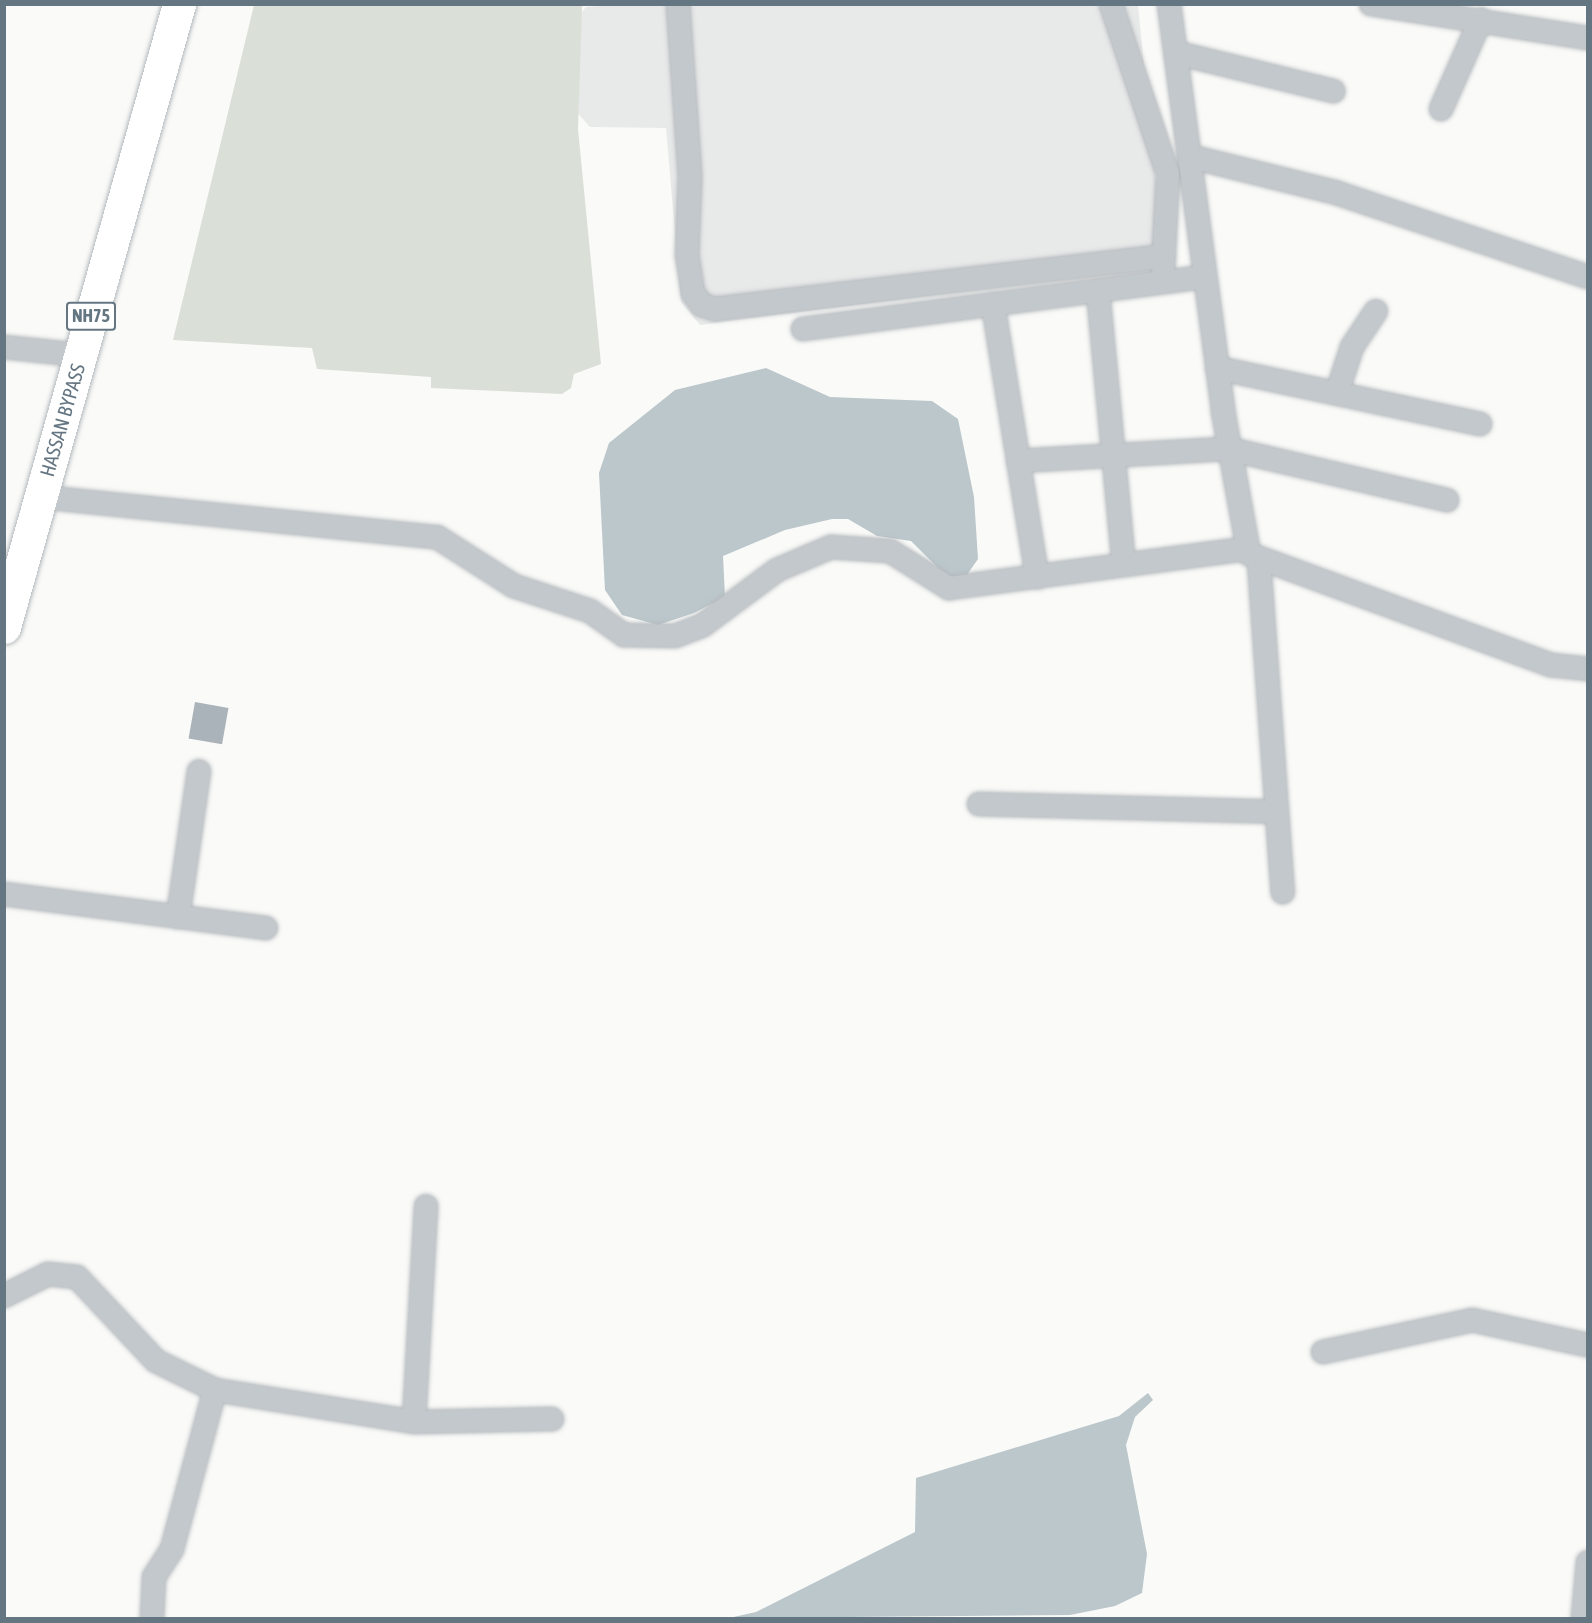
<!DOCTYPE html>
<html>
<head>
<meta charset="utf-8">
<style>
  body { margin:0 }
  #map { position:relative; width:1592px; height:1623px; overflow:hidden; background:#fafaf8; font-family:"Asap Condensed",sans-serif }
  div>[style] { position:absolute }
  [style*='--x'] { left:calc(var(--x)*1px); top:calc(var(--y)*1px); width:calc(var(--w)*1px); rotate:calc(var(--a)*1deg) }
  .built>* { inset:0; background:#e8e9e9 }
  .green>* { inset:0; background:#dadfd7 }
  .water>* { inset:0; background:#bbc7cb }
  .building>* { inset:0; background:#aab3b9; transform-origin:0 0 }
  .roads { filter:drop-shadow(0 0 2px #b4b9bd) drop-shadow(0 0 2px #b4b9bd) }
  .minor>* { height:22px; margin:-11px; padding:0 11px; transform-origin:11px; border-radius:11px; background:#c3c8cc }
  .highway>* { height:33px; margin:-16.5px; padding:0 16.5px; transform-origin:16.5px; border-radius:16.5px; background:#fff }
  span { translate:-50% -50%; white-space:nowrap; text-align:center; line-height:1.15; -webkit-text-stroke:6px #fff; paint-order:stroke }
  .shield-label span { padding:2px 4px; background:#fff; border:2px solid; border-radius:4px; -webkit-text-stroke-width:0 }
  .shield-label { font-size:18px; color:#657683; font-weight:700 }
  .street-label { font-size:20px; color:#657683 }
  .frame { position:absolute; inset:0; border:6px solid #657683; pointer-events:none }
</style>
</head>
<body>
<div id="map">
  <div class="built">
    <i style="clip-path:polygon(625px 4px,1138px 5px,1164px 265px,700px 325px,681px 302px,666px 128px,590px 127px,574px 109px,576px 19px,586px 7px)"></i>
  </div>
  <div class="green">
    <i style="clip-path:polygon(254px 5px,582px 5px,578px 129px,601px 364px,574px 374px,571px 388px,562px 394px,431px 388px,431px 377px,317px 369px,312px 348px,173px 340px)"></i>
  </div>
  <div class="water">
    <i style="clip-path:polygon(766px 368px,830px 397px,932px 401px,958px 419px,974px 497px,978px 559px,962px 582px,952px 582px,911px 541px,877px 536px,848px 519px,832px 519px,785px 530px,723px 556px,725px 597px,694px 613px,658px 625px,622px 615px,605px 590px,599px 473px,609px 443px,675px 390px)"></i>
    <i style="clip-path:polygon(1148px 1393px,1153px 1400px,1135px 1417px,1126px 1445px,1147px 1554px,1142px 1593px,1115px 1606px,1070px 1615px,729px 1618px,756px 1612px,915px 1532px,916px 1478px,1119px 1416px)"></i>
  </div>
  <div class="building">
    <i style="left:195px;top:702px;width:34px;height:37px;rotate:10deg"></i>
  </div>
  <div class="roads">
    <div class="minor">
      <i style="--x:678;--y:4;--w:173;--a:86"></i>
      <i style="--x:690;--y:177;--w:78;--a:92.2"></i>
      <i style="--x:687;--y:255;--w:38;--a:81"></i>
      <i style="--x:693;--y:293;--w:15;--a:53"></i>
      <i style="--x:702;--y:305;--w:14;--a:17"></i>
      <i style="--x:715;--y:309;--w:452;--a:-6.7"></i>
      <i style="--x:1111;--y:4;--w:179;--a:71.5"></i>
      <i style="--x:1168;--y:174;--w:95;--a:93"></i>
      <i style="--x:1169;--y:4;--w:411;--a:82.4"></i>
      <i style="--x:1223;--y:411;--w:145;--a:79.7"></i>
      <i style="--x:1249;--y:554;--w:322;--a:20.2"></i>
      <i style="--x:1551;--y:665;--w:37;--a:6"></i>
      <i style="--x:1371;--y:4;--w:220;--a:8.9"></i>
      <i style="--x:1177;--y:53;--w:161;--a:13.7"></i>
      <i style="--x:1441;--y:109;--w:98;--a:-66"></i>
      <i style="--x:1192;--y:157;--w:149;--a:13.9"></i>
      <i style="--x:1337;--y:193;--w:265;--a:18.5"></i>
      <i style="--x:1098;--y:291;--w:275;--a:84.6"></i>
      <i style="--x:993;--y:304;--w:277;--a:80.8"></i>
      <i style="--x:803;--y:329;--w:405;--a:-7.4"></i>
      <i style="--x:4;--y:347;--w:76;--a:6"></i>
      <i style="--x:1217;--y:368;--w:269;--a:12"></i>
      <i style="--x:1337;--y:393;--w:48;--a:-71.9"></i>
      <i style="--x:1352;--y:347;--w:43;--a:-56.3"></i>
      <i style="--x:1018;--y:461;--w:211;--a:-3.3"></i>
      <i style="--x:1229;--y:449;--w:224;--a:13.2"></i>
      <i style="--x:41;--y:497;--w:398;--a:5.8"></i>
      <i style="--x:437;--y:537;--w:91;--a:32.5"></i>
      <i style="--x:514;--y:586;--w:80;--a:18.2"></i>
      <i style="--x:590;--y:611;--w:42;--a:35.2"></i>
      <i style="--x:624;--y:635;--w:51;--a:1.1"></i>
      <i style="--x:675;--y:636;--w:30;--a:-21"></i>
      <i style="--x:703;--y:625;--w:92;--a:-36.6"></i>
      <i style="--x:777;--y:570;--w:59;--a:-23.1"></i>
      <i style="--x:831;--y:547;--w:59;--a:3.9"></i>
      <i style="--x:890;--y:551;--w:70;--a:32.1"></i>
      <i style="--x:949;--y:588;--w:301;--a:-7.5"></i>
      <i style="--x:1259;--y:561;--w:332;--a:85.9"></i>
      <i style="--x:979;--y:804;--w:298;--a:1.5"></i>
      <i style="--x:4;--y:894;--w:264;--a:7.4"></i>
      <i style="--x:178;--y:917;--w:147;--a:-81.8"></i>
      <i style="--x:4;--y:1296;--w:49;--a:-26.6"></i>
      <i style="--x:48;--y:1274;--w:29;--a:6"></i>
      <i style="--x:77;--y:1277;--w:115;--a:46.8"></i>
      <i style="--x:156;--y:1361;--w:66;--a:26.2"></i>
      <i style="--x:215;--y:1390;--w:202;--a:9.1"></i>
      <i style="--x:414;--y:1422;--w:138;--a:-1.2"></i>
      <i style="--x:1323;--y:1352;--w:152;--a:-12.1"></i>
      <i style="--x:1472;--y:1320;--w:119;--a:12.2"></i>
      <i style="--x:414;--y:1422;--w:216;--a:-86.8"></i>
      <i style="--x:152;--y:1618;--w:41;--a:-87.2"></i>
      <i style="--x:154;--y:1577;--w:33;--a:-57"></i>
      <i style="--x:172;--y:1549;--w:165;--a:-74.9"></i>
      <i style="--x:1583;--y:1618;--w:56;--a:-84.9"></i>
    </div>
    <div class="highway">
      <i style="--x:4;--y:627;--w:647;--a:-74.31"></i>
    </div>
  </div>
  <div class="shield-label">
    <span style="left:91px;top:316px">NH75</span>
  </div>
  <div class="street-label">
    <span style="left:62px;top:420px;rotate:-74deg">HASSAN BYPASS</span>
  </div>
  <div class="frame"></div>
</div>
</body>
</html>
